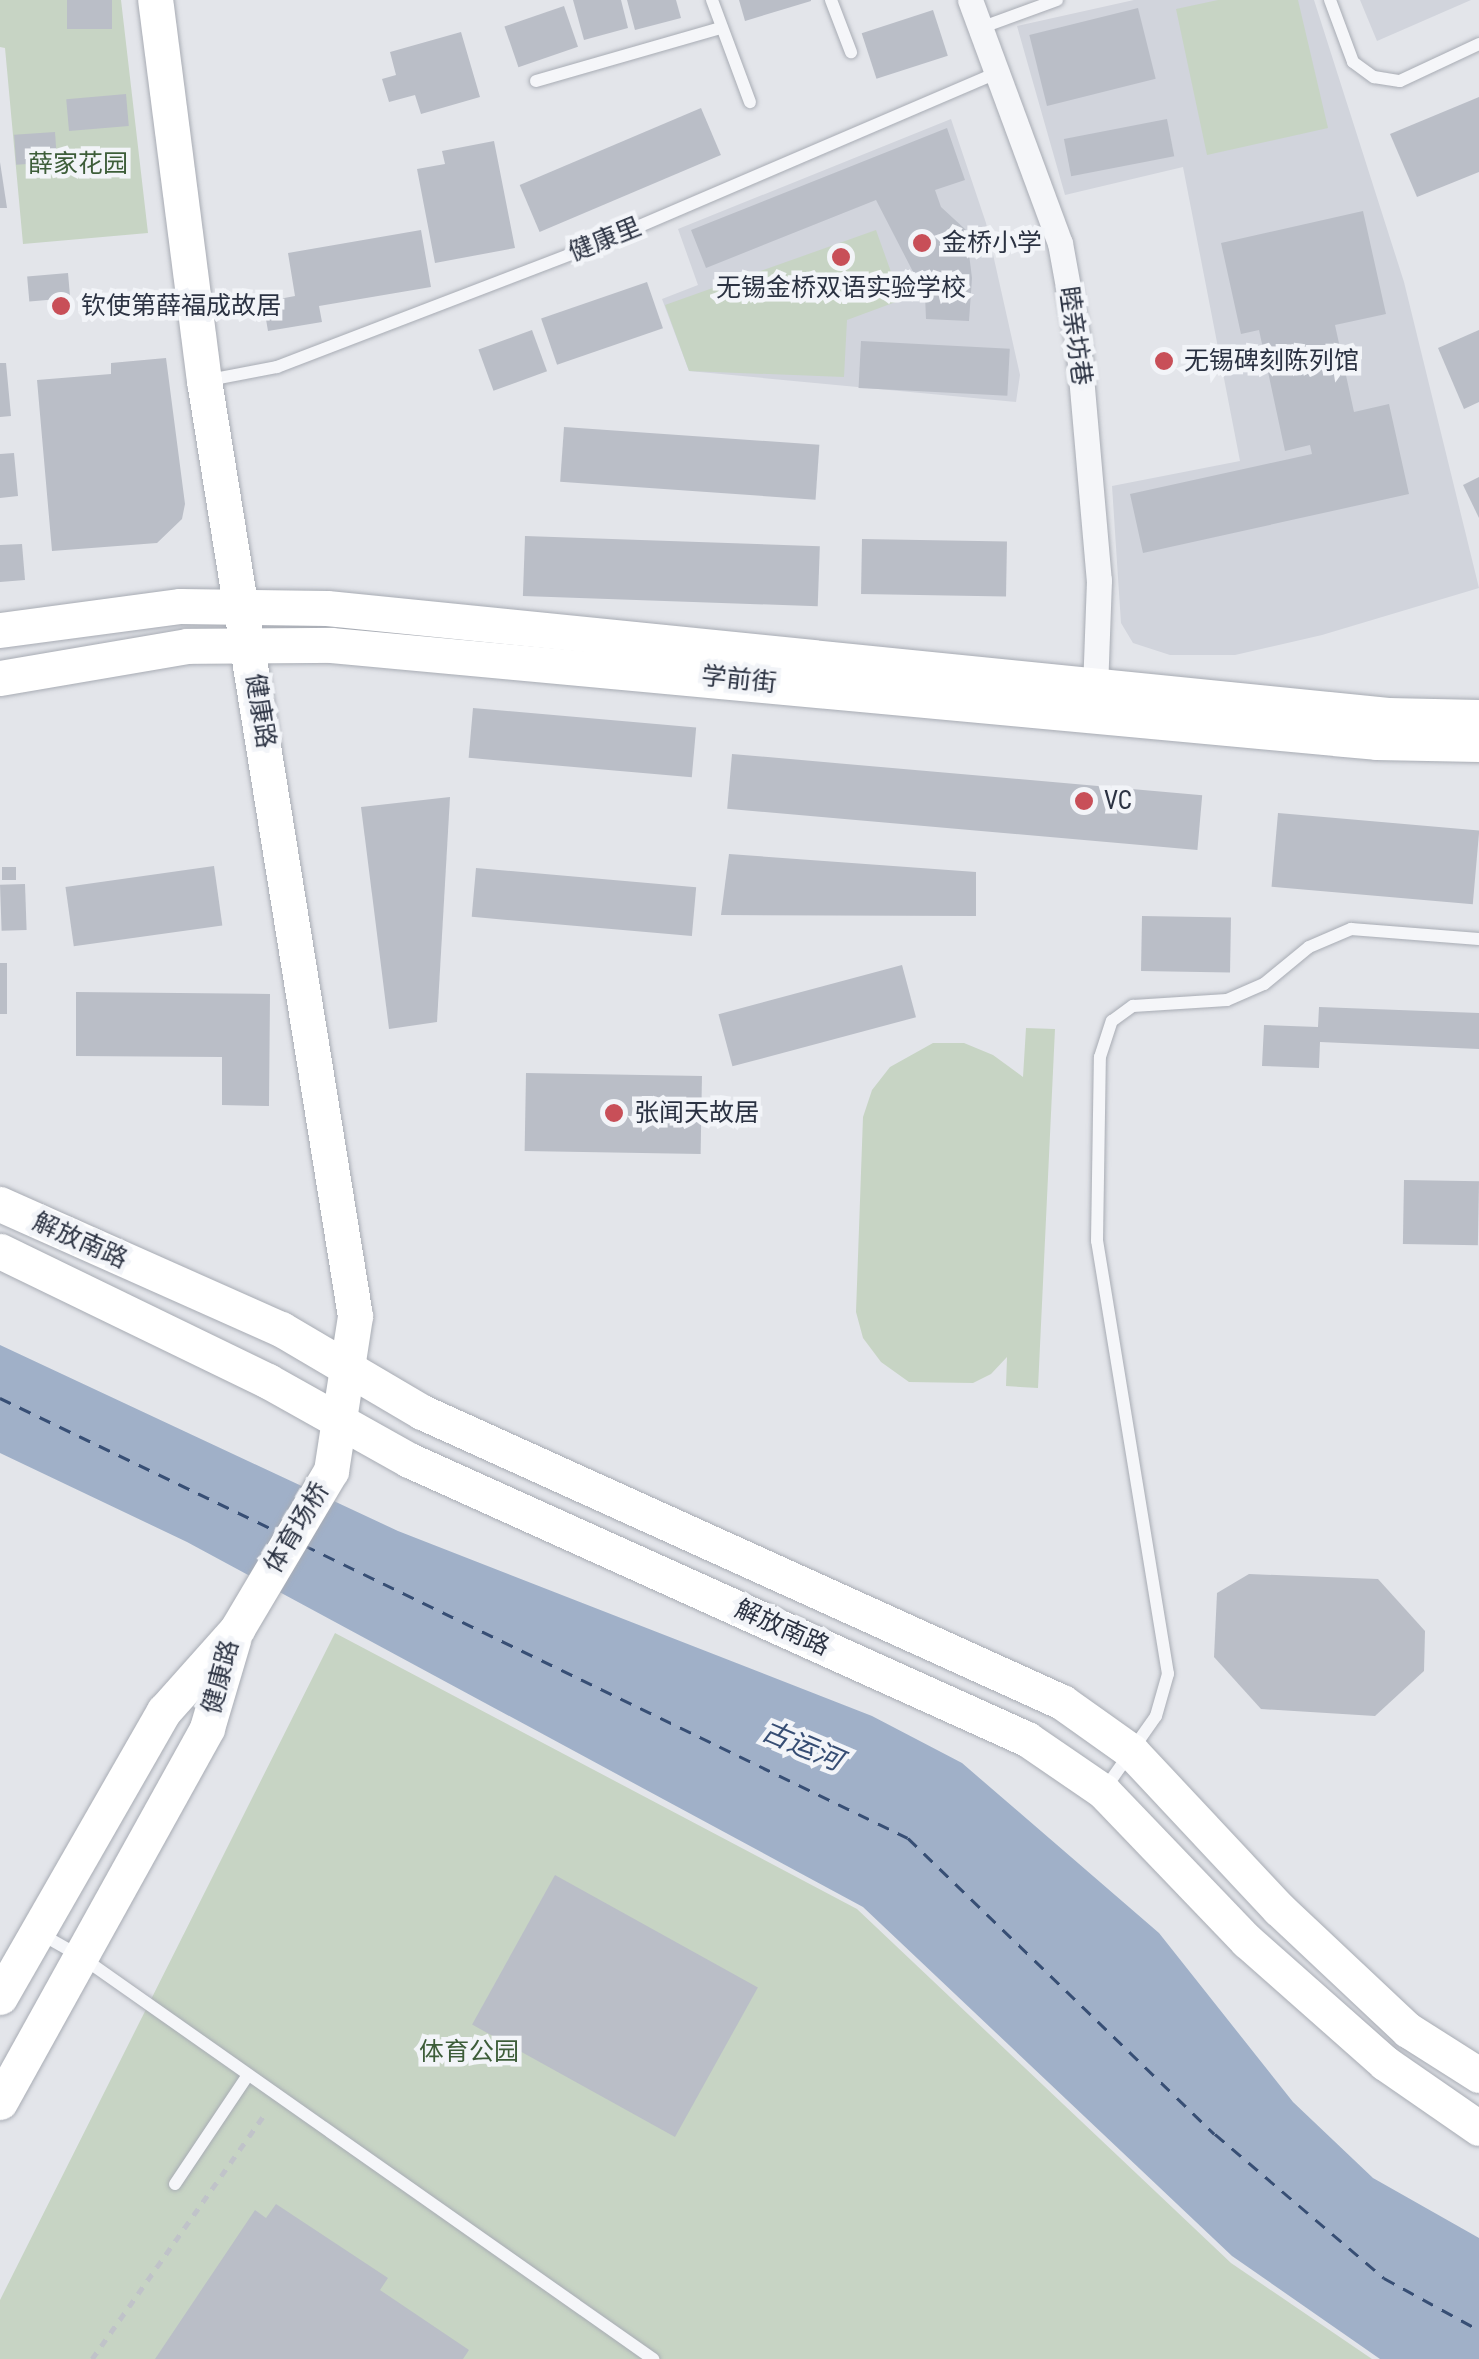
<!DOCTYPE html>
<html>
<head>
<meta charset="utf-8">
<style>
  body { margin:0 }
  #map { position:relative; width:1479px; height:2359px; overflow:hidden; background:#e3e5ea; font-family:"Roboto Condensed","Noto Sans SC",sans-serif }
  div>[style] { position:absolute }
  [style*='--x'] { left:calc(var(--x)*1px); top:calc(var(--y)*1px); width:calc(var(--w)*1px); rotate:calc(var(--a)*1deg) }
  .built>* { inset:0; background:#d1d4dc }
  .green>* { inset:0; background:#c7d4c4 }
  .water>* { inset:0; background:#a0b0c8 }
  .ferry>* { height:2.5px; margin-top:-1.25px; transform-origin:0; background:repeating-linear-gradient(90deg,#374e74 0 12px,transparent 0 22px) }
  .building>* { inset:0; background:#babec7; transform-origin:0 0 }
  .path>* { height:5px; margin-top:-2.5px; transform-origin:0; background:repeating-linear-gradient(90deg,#c0c3c9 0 8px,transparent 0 16px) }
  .roads { filter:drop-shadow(0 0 2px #a8acb4) drop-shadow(0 0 2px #a8acb4) }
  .lane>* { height:12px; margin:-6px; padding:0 6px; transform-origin:6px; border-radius:6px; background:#f5f6f9 }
  .street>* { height:25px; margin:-12.5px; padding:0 12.5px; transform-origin:12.5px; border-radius:12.5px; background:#f5f6f9 }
  .secondary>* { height:35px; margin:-17.5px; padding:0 17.5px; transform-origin:17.5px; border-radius:17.5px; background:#fff }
  .dots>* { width:28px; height:28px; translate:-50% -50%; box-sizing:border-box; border:5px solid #f2f4f8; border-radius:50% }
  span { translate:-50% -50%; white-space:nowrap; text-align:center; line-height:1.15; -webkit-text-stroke:9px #f2f4f8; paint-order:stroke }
  .park-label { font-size:25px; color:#3d5d39 }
  .street-label { font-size:25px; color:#2b3242 }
  .poi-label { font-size:25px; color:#2b3242 }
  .left { translate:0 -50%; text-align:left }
  .water-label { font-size:28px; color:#374e74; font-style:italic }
</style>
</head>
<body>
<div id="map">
  <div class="built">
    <i style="clip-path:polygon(1134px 0,1314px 0,1404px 282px,1479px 588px,1322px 635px,1235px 655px,1170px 655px,1133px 643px,1121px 623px,1112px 486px,1240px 461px,1183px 167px,1065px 195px,1017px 26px)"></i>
    <i style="clip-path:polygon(1360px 0,1471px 0,1377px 41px)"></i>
    <i style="clip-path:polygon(951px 119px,986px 223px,1020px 375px,1016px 402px,689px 371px,662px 299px,698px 285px,678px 229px)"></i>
  </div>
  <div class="green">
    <i style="clip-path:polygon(0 0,121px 0,148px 233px,23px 244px,5px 48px,0 47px)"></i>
    <i style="clip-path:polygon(1218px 0,1298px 0,1328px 128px,1207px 155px,1176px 9px)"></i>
    <i style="clip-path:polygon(876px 230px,901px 300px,847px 320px,844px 377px,689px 371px,665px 305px)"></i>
    <i style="clip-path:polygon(1026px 1028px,1055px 1029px,1038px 1388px,1006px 1386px,1007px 1357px,991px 1374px,973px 1383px,909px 1382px,881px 1362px,863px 1338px,856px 1312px,863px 1117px,872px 1090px,890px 1067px,933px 1043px,964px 1043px,993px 1055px,1023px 1077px)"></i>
    <i style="clip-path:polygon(335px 1633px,857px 1909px,1231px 2263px,1372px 2359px,0 2359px,0 2300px)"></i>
  </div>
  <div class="water">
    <i style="clip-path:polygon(0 1345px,398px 1531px,872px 1716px,962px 1763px,1159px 1933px,1293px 2102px,1373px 2178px,1479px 2238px,1479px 2359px,1380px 2359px,1232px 2256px,863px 1907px,187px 1542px,0 1453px)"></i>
  </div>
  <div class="ferry">
    <i style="--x:0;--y:1398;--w:304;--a:25.7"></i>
    <i style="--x:304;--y:1545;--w:671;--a:25.88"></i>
    <i style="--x:908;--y:1838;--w:426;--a:44"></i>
    <i style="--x:1215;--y:2134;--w:222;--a:40.4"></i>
    <i style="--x:1384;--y:2278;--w:108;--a:28.7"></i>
  </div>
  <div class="building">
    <i style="left:67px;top:0;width:45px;height:29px"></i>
    <i style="clip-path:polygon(573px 0,621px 0,628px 28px,584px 40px)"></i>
    <i style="clip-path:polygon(627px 0,676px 0,681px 18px,635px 30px)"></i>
    <i style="clip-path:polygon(739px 0,811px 0,811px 1px,745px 21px)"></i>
    <i style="left:564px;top:6px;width:43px;height:63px;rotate:71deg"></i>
    <i style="left:1138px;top:8px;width:73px;height:112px;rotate:76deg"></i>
    <i style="left:933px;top:10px;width:48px;height:75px;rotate:72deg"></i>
    <i style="clip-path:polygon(461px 32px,480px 97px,421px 114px,415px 95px,389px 102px,382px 79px,396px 75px,390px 52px)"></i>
    <i style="left:126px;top:94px;width:32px;height:60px;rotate:85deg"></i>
    <i style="clip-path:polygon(1479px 97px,1479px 172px,1417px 197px,1390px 134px)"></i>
    <i style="left:701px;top:108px;width:51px;height:197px;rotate:67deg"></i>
    <i style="left:1167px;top:119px;width:38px;height:105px;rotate:79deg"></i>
    <i style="clip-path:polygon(947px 128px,965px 180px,935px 190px,941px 207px,966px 230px,972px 278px,969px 321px,926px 319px,925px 295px,876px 200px,706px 268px,691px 230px)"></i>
    <i style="left:55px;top:132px;width:30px;height:41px;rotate:86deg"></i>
    <i style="clip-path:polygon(494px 141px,515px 248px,435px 263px,417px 169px,445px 164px,442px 151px)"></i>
    <i style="clip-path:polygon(0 162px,7px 208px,0 208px)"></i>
    <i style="clip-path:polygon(1363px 211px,1386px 314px,1335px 325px,1354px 412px,1389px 404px,1409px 494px,1143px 553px,1130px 494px,1312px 454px,1310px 445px,1285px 451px,1259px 330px,1241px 334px,1221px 243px)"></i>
    <i style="clip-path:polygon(421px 230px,431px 287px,319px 306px,322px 322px,268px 331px,263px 302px,295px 296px,288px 253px)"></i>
    <i style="left:68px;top:273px;width:25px;height:41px;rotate:85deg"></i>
    <i style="left:647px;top:282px;width:49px;height:112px;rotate:71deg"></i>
    <i style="left:532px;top:330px;width:44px;height:57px;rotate:70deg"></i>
    <i style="clip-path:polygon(1479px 330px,1479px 402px,1464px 409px,1438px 348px)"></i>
    <i style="left:861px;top:341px;width:149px;height:47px;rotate:3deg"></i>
    <i style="clip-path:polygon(166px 358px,185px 504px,182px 519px,157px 543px,52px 551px,37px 380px,111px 374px,111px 363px)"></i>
    <i style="clip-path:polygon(0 363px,6px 363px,11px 416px,0 417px)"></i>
    <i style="left:564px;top:427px;width:256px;height:55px;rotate:4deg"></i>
    <i style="clip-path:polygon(14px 453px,18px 496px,0 498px,0 454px)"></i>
    <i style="clip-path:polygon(1479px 477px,1479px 518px,1463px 485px)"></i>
    <i style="left:525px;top:536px;width:295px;height:60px;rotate:2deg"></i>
    <i style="left:862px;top:539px;width:145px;height:55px;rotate:1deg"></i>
    <i style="clip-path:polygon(22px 544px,25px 580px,0 582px,0 545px)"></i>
    <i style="left:473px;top:708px;width:224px;height:50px;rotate:5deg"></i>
    <i style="left:732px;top:754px;width:472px;height:55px;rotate:5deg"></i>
    <i style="clip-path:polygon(450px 797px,437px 1022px,389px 1029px,361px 807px)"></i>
    <i style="left:1278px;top:813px;width:202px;height:74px;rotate:5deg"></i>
    <i style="clip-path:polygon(729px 854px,976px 872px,976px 916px,721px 915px)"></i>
    <i style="left:214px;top:866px;width:60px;height:150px;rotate:82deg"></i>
    <i style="left:2px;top:867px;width:14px;height:13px"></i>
    <i style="left:476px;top:868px;width:221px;height:49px;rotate:5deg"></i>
    <i style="left:25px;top:884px;width:46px;height:25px;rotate:88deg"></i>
    <i style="left:1142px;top:916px;width:89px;height:55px;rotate:1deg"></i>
    <i style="left:0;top:963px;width:7px;height:51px"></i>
    <i style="left:902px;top:965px;width:54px;height:190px;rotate:75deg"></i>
    <i style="clip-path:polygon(76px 992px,270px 994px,269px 1106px,222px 1105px,222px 1057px,76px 1056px)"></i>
    <i style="clip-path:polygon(1319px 1007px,1479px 1013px,1479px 1049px,1320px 1042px,1319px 1068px,1262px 1066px,1264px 1025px,1318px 1027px)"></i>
    <i style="left:526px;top:1073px;width:176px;height:78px;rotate:1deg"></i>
    <i style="left:1404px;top:1180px;width:75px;height:64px;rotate:1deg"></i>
    <i style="clip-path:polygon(1249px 1574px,1378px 1579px,1425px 1631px,1424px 1671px,1375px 1716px,1261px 1709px,1214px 1657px,1217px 1593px)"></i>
    <i style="left:555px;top:1875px;width:232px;height:171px;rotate:29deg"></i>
    <i style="clip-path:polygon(276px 2204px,388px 2278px,380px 2290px,469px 2350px,463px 2359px,155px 2359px,255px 2210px,266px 2218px)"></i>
  </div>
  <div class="path">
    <i style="--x:92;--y:2359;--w:302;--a:-54.8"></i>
  </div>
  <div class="roads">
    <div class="lane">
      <i style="--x:712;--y:0;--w:109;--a:69.6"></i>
      <i style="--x:831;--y:0;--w:56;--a:69"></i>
      <i style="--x:1330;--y:0;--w:66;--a:69.6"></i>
      <i style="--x:1353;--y:62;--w:26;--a:36"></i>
      <i style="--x:1374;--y:77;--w:26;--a:9"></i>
      <i style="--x:1400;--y:81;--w:87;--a:-25.1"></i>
      <i style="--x:980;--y:28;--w:82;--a:-20"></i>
      <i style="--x:536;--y:81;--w:192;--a:-16"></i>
      <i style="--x:209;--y:380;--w:69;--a:-10.8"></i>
      <i style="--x:277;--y:367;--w:354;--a:-21"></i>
      <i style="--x:607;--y:240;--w:424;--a:-23.2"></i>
      <i style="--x:1104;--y:1790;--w:90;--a:-54.9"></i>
      <i style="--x:1156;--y:1716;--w:44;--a:-74.1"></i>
      <i style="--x:1168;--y:1674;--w:439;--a:-99.3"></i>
      <i style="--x:1097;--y:1241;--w:184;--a:-89.1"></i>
      <i style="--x:1100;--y:1057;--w:38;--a:-72"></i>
      <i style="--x:1112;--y:1021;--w:26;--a:-36"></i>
      <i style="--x:1133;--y:1006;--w:94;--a:-3.7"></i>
      <i style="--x:1227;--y:1000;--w:40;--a:-23.4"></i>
      <i style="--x:1264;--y:984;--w:58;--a:-39.4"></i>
      <i style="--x:1309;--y:947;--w:46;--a:-23.2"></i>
      <i style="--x:1351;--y:929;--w:128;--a:4.5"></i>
      <i style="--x:39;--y:1933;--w:47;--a:29.3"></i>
      <i style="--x:80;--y:1956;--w:701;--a:35.12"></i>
      <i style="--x:175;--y:2184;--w:131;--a:-56.2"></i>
    </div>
    <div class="street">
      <i style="--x:970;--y:0;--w:259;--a:69.7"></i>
      <i style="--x:1060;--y:243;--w:101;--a:79.7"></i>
      <i style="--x:1078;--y:342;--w:239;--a:85"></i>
      <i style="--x:1099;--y:580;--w:107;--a:92.1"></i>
    </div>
    <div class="secondary">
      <i style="--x:0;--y:630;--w:182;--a:-7.6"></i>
      <i style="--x:180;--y:606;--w:147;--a:0.8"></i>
      <i style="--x:327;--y:608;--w:1066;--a:5.76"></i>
      <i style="--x:1388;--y:715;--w:91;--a:1.3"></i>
      <i style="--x:0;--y:678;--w:190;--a:-9.7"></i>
      <i style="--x:187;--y:646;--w:144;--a:-0.4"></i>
      <i style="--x:331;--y:645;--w:1049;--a:5.3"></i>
      <i style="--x:1376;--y:742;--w:103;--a:1.1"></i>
      <i style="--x:0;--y:1204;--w:308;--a:24"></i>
      <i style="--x:281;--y:1329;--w:164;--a:30.5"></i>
      <i style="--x:422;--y:1412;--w:703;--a:24.38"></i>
      <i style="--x:1062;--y:1702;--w:85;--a:35.4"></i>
      <i style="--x:1131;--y:1751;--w:216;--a:46.9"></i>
      <i style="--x:1279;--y:1909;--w:177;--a:43.2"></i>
      <i style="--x:1408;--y:2030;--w:84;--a:32.4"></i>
      <i style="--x:0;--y:1251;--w:298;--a:25.9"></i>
      <i style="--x:268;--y:1381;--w:162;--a:29.3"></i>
      <i style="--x:409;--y:1460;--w:678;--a:24.3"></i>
      <i style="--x:1027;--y:1739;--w:92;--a:34.4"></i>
      <i style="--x:1103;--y:1791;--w:208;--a:46.2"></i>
      <i style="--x:1247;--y:1941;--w:184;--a:41.5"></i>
      <i style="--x:1385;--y:2063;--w:114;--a:34.7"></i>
      <i style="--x:0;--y:1997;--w:330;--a:-60.2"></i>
      <i style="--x:164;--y:1711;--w:110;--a:-48.3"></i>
      <i style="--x:237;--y:1629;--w:184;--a:-59.3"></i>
      <i style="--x:331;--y:1471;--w:157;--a:-81.2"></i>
      <i style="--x:355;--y:1316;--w:947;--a:-99.17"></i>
      <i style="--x:204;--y:381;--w:384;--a:-97.3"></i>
      <i style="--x:0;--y:2102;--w:427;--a:-61"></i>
      <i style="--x:207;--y:1728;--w:92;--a:-73.5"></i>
    </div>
  </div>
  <div class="dots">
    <i style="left:922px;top:243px;background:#c84f58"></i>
    <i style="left:841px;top:257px;background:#c84f58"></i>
    <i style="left:61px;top:306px;background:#c84f58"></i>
    <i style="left:1164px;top:361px;background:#c84f58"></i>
    <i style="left:1084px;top:801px;background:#c84f58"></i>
    <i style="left:614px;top:1113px;background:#c84f58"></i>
  </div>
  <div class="park-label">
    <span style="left:78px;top:164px">薛家花园</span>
    <span style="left:469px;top:2052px">体育公园</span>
  </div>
  <div class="street-label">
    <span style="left:605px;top:240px;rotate:-22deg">健康里</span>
    <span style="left:1075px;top:336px;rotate:82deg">睦亲坊巷</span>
    <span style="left:739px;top:680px;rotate:6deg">学前街</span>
    <span style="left:260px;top:711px;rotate:81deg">健康路</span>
    <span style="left:80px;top:1241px;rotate:24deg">解放南路</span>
    <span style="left:297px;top:1528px;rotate:-59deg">体育场桥</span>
    <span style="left:782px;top:1628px;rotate:24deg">解放南路</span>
    <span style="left:221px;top:1677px;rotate:-75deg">健康路</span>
  </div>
  <div class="poi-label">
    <span class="left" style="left:942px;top:243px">金桥小学</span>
    <span style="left:841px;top:288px">无锡金桥双语实验学校</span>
    <span class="left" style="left:81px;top:306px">钦使第薛福成故居</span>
    <span class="left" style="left:1184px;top:361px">无锡碑刻陈列馆</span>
    <span class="left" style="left:1104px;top:801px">VC</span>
    <span class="left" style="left:634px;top:1113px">张闻天故居</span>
  </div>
  <div class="water-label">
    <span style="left:802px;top:1746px;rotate:23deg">古运河</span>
  </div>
</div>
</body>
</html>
